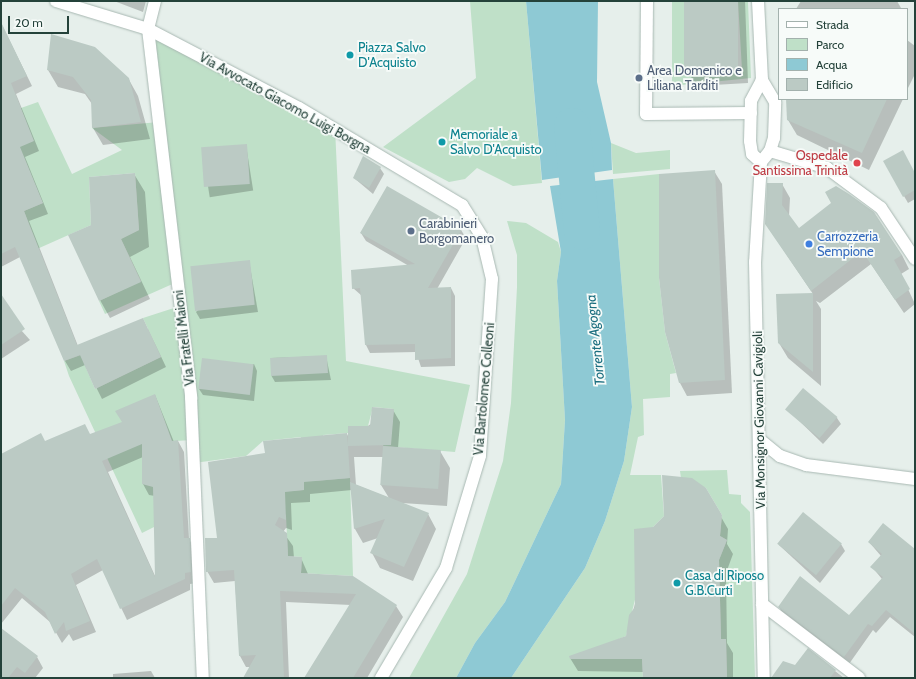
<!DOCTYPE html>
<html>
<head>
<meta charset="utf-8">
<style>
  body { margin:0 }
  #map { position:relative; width:916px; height:679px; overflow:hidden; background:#e6efeb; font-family:Cabin,sans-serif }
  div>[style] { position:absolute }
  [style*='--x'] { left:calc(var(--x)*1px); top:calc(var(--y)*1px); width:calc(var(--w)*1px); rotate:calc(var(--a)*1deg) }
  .green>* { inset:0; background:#bfe0c8 }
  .water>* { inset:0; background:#8ec9d4 }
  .shadow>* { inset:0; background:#0003; transform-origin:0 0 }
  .river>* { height:36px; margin:-18px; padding:0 18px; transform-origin:18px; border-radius:18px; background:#8ec9d4 }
  .building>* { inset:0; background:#bbcac4; transform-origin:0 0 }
  .roads { filter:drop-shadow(0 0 1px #a8b8b2) drop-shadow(0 0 1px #a8b8b2) }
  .lane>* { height:12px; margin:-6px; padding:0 6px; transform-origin:6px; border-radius:6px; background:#fff }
  .street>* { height:12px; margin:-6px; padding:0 6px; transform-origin:6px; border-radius:6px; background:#fff }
  .secondary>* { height:12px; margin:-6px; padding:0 6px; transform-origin:6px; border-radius:6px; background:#fff }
  .dots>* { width:11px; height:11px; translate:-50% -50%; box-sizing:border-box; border:2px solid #f7fbf9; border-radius:50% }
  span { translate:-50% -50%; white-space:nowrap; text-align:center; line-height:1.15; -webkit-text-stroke:3.5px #f7fbf9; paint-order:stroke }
  .culture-label { font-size:13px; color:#0d838f }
  .left { translate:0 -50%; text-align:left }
  .service-label { font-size:13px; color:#4e5e75 }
  .street-label { font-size:13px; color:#24423a }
  .health-label { font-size:13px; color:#be3a42 }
  .right { translate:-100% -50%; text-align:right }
  .shop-label { font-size:13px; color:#366cbe }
  .water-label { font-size:14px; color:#1c6f80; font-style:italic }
  .frame { position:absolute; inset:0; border:2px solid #24423a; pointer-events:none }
  .legend { position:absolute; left:778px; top:8px; width:130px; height:92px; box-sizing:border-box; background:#f7fbf9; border:1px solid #a3b1ad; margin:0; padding:5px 7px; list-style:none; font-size:12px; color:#24423a }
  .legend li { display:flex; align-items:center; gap:8px; height:20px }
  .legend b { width:20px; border:1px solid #a3b1ad }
  .scale { position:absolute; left:8px; top:16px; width:61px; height:18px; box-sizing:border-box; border:2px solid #24423a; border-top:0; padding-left:5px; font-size:12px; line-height:14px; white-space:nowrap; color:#24423a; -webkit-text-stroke:3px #f7fbf9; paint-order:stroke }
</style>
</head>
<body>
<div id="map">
  <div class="green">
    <i style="clip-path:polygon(470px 1px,526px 1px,542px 183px,513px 186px,477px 168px,465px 179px,449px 182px,383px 147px,476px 78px)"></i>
    <i style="clip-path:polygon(672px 1px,684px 1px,688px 73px,742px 70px,738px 1px,748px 1px,751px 78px,672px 86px)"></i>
    <i style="clip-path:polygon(148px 29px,335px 128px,346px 361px,470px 385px,455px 452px,383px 446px,392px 426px,394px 409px,373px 407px,368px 426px,348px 426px,348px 433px,323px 435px,324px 443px,311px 444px,314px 481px,350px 478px,353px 576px,301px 573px,302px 557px,288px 556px,286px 516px,276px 492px,304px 490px,301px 437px,263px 441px,246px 456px,194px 463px,193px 440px,157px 442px,154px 527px,142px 533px,69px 376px,64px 361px,81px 355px,102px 361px,86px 368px,95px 389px,161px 357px,143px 318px,180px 306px,177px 282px,105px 314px,99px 301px,141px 281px,121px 239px,139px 230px,135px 173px,89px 177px,91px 225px,37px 249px,24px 211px,43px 203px,5px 153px,21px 108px,38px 102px,72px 174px,122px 150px,92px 128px,159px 122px)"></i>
    <i style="clip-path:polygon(611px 143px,636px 153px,670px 150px,670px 169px,613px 174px)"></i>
    <i style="clip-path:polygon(659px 174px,659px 278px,665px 332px,676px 373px,670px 374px,670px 397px,643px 399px,644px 435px,638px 437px,630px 475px,661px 475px,664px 516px,653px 527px,626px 636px,609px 643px,604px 659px,642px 659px,643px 678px,511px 678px,585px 568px,605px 521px,624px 461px,632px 407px,613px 179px)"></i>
    <i style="clip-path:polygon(507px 221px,526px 223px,558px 242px,561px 252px,557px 281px,565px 420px,561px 484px,505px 602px,475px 643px,456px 678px,409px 678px,467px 574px,503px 461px,511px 403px,517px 287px,517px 255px)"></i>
    <i style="clip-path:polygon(727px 470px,729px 494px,741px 495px,741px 503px,750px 512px,755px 678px,727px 678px,726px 640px,721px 639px,719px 560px,727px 540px,720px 536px,722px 515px,706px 488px,681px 478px,680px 471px)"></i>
  </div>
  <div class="water">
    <i style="clip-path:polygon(526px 1px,598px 1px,597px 82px,611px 143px,612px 170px,542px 180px)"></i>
    <i style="clip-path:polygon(613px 179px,632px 407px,624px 461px,605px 521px,585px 568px,511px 678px,456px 678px,475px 643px,505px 602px,561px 484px,565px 420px,557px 281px,561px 252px,550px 186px)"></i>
  </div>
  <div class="shadow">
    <i style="clip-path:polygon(114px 1px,146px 1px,143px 12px)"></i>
    <i style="clip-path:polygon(685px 1px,745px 1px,748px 83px,696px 86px,689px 73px)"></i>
    <i style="clip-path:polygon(801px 1px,897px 1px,901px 8px,796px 9px)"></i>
    <i style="clip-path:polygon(1px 23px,32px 86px,16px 94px,39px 151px,25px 157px,48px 214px,29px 221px,78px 346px,148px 329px,166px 367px,102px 399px,85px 365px,71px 371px,65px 361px,20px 257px,1px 267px)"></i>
    <i style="clip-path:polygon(907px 40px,915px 46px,915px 74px,907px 90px)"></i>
    <i style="clip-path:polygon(48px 70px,128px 78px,138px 96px,150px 139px,103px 145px,93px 128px,92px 104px,85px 94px,58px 87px)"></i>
    <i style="clip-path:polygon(787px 99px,903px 99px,869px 170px,797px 135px,788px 120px)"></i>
    <i style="left:246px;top:145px;width:46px;height:44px;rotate:81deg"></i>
    <i style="clip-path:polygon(884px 161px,915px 175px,915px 199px,908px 203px)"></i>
    <i style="clip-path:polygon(380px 168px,384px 174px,373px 194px,354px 178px)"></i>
    <i style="clip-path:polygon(714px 171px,722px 184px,732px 393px,687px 396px,680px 383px)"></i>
    <i style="clip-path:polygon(134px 174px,145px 192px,149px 247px,130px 257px,150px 299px,110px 318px,100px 300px)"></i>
    <i style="clip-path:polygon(782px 184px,790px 198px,789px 216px,799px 230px,902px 255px,909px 269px,901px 274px,915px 304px,904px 313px,871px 264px,820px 303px,816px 301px,821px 309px,821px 386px,788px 358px,779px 343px,778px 295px,813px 294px,766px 224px)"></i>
    <i style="clip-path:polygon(461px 230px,466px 238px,437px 289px,451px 288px,455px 296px,455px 366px,421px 367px,416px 352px,370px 353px,366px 345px,362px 296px,353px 288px,409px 266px,366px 241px,361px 233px)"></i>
    <i style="clip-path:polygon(249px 261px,258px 312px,200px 319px,196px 312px)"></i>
    <i style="clip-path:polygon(1px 308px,30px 340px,1px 359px)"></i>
    <i style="clip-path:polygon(326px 356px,331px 380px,275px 382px,271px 375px,271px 358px)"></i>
    <i style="clip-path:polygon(254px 364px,257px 371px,254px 401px,203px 395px,199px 389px)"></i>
    <i style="clip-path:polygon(evenodd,155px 395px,174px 442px,178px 441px,184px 452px,189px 539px,195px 550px,197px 583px,190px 584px,190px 590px,127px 620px,103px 570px,76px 585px,96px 632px,73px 641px,69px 634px,62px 643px,50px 622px,22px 598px,1px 624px,1px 455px,45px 442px,90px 435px,123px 423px,155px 395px,143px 457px,143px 484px,149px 495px,155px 496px,156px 578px,108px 472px,143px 457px)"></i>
    <i style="clip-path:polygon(787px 409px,837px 418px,841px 424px,823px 444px)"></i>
    <i style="clip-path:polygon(evenodd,393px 410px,400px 422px,398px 448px,440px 451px,450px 468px,447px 506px,402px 503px,428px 514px,436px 529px,413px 581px,380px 568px,372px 553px,378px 538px,363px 543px,355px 529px,352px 490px,310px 494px,310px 502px,291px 503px,292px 530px,286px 528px,283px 532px,293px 546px,294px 558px,301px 558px,308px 574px,396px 606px,403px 617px,367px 678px,305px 678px,351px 605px,286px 602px,289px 678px,244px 678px,250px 667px,246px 667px,240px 656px,235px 581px,214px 583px,207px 571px,218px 539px,266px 454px,347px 434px,349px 438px,393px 410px,354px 457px,384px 457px,381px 485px,389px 498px,356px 485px,354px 457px)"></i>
    <i style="clip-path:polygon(705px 489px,728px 529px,727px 544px,733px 554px,726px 573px,727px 643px,733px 653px,733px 678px,644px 678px,643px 672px,578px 671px,570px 658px,627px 637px,653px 528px)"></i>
    <i style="clip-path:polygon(869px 542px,915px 550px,915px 637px,890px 617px,876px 633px,873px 630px,849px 664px,783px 614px,779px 607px,849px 617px,882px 579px,872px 567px,881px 556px)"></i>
    <i style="clip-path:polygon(841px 544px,845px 551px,820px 583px,779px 545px)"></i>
    <i style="clip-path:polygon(1px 629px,37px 657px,43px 668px,35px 678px,1px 678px)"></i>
    <i style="clip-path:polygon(808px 650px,844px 678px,778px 678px,795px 666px)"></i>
    <i style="clip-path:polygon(151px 671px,155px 678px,113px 678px,113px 674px)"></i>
  </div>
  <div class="river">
    <i style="--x:572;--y:126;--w:106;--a:84.6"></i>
  </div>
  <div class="building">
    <i style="left:684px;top:1px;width:54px;height:72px"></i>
    <i style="clip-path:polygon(1px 22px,27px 76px,11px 83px,34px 141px,20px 147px,43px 203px,24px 211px,77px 345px,143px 318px,161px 357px,95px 389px,80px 355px,64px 361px,15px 247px,1px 254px)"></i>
    <i style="clip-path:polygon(51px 34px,95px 47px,129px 78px,141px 122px,92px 128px,91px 100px,73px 77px,47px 70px)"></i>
    <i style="clip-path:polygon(786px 99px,887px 99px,862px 153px,787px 120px)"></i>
    <i style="left:247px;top:144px;width:40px;height:46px;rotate:86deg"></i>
    <i style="clip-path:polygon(903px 150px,915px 173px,915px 190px,903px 197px,883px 161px)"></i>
    <i style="clip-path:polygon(363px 156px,381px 167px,369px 188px,353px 178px)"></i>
    <i style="clip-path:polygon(715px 170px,725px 380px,679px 383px,665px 332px,659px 278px,659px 174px)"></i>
    <i style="clip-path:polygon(135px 173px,139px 230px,121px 239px,141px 282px,99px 301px,68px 235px,91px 225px,89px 177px)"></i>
    <i style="clip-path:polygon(767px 183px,783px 183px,782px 205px,799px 228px,831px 203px,825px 192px,836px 186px,849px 194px,874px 212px,902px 255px,894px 260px,910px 289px,895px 300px,862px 251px,811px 291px,765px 224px)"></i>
    <i style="clip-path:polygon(387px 186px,462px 229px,428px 288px,451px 287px,451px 358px,415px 360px,415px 344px,365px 345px,360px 288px,352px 289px,351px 270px,415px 264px,360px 233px)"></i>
    <i style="left:250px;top:260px;width:45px;height:60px;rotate:84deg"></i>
    <i style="clip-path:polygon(813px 293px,813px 372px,778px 343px,776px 294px)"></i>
    <i style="clip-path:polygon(1px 294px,25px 329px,1px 345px)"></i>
    <i style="left:327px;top:355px;width:18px;height:57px;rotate:87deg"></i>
    <i style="left:202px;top:358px;width:52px;height:31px;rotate:7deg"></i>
    <i style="left:803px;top:388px;width:45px;height:28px;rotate:40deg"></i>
    <i style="clip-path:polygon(evenodd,155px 394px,172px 441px,178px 440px,184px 538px,190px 538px,191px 572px,185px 573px,185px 579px,120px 609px,97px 559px,71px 574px,90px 621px,66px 631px,64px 622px,55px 634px,45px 612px,15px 588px,1px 606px,1px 454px,41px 433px,45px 441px,85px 424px,90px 434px,122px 422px,115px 411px,155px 394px,142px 444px,142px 484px,153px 487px,155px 577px,102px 461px,142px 444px)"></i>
    <i style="clip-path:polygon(372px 407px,394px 409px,391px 445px,348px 446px,350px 478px,304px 482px,304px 490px,285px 492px,286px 520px,279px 517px,275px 525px,287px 533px,288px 556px,302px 557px,301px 573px,353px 576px,397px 605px,353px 678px,304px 678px,356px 594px,280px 591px,284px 678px,243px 678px,256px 655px,239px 656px,234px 570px,206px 572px,205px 538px,217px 538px,208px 462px,265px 453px,263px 441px,347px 433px,348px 445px,348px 426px,370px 426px)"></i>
    <i style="left:383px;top:446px;width:58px;height:39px;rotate:4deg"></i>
    <i style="clip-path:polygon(662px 475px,692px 478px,706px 488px,722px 515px,720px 536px,727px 540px,719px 560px,721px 639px,726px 639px,727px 678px,643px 678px,642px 659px,570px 659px,569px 656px,626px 636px,629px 615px,635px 607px,634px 529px,653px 527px,664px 516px)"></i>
    <i style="clip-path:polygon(350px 482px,429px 513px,404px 567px,370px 553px,385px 519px,354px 529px)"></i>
    <i style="left:803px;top:512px;width:50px;height:41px;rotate:39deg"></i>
    <i style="clip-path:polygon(883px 523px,915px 549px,915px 634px,886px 610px,872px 626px,868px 624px,844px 657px,778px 607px,800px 576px,849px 615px,883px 577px,870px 567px,882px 554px,868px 542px)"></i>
    <i style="clip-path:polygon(1px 628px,38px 656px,25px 673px,17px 667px,8px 678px,1px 678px)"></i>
    <i style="clip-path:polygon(808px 648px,836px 670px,830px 678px,771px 678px,783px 661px,795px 665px)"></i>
  </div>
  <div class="roads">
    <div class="lane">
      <i style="--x:647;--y:1;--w:113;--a:90.5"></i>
      <i style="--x:646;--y:114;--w:105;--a:-0.5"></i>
      <i style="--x:770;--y:151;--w:59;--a:16.6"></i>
      <i style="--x:827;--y:168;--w:67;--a:36.5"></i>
      <i style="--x:881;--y:208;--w:61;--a:56.3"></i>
      <i style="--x:762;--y:604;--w:122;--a:37.3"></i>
    </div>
    <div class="street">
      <i style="--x:56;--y:1;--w:96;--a:16.9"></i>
      <i style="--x:148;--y:29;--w:170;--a:27.6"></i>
      <i style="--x:299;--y:108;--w:190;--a:30.8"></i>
      <i style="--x:462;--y:205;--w:38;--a:58"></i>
      <i style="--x:482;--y:237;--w:43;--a:76.6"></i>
      <i style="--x:492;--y:279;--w:177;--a:93.9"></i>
      <i style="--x:480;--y:456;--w:117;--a:106.9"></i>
      <i style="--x:446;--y:568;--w:128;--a:120.6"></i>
      <i style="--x:758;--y:1;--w:79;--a:87.1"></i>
      <i style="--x:762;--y:80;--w:24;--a:118"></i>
      <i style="--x:751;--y:101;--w:40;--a:91.4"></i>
      <i style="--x:750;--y:141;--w:13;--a:81"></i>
      <i style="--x:752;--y:154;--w:12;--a:42"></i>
      <i style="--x:761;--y:162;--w:14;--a:-51"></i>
      <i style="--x:770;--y:151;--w:14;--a:-73"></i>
      <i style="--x:774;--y:138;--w:36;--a:-88"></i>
      <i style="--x:775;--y:102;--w:26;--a:-121"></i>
      <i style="--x:761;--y:162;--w:100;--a:93.4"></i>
      <i style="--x:755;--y:262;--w:416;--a:88.8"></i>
      <i style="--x:760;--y:440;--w:26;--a:39"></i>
      <i style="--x:780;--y:456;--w:28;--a:19"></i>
      <i style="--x:806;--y:465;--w:110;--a:7.3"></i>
    </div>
    <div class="secondary">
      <i style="--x:155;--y:1;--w:29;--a:104"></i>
      <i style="--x:148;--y:29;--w:371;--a:83.3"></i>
      <i style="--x:191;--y:397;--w:281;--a:87.6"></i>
    </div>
  </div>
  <div class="dots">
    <i style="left:350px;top:55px;background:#0f9aa8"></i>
    <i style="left:639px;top:78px;background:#5c6f8a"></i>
    <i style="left:442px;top:142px;background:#0f9aa8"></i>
    <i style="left:857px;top:163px;background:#e0444e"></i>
    <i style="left:411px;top:231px;background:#5c6f8a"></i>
    <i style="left:809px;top:244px;background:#3f7fe0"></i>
    <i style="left:677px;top:583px;background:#0f9aa8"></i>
  </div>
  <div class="culture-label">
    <span class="left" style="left:358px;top:55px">Piazza Salvo<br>D'Acquisto</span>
    <span class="left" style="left:450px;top:142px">Memoriale a<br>Salvo D'Acquisto</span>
    <span class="left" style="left:685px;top:583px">Casa di Riposo<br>G.B.Curti</span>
  </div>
  <div class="service-label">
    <span class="left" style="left:647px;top:78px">Area Domenico e<br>Liliana Tarditi</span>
    <span class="left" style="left:419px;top:231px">Carabinieri<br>Borgomanero</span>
  </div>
  <div class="street-label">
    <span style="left:285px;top:103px;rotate:29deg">Via Avvocato Giacomo Luigi Borgna</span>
    <span style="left:184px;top:338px;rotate:-97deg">Via Fratelli Maioni</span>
    <span style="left:484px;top:389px;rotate:-85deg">Via Bartolomeo Colleoni</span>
    <span style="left:759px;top:420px;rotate:-91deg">Via Monsignor Giovanni Cavigioli</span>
  </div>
  <div class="health-label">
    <span class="right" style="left:848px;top:163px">Ospedale<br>Santissima Trinità</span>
  </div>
  <div class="shop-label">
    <span class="left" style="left:817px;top:244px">Carrozzeria<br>Sempione</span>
  </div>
  <div class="water-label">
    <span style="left:595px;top:340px;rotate:-96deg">Torrente Agogna</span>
  </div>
  <div class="frame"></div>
  <ul class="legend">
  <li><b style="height:5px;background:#fff"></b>Strada</li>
  <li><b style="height:11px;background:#bfe0c8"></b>Parco</li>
  <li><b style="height:11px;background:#8ec9d4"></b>Acqua</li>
  <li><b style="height:11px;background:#bbcac4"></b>Edificio</li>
  </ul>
  <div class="scale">20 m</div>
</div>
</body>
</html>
